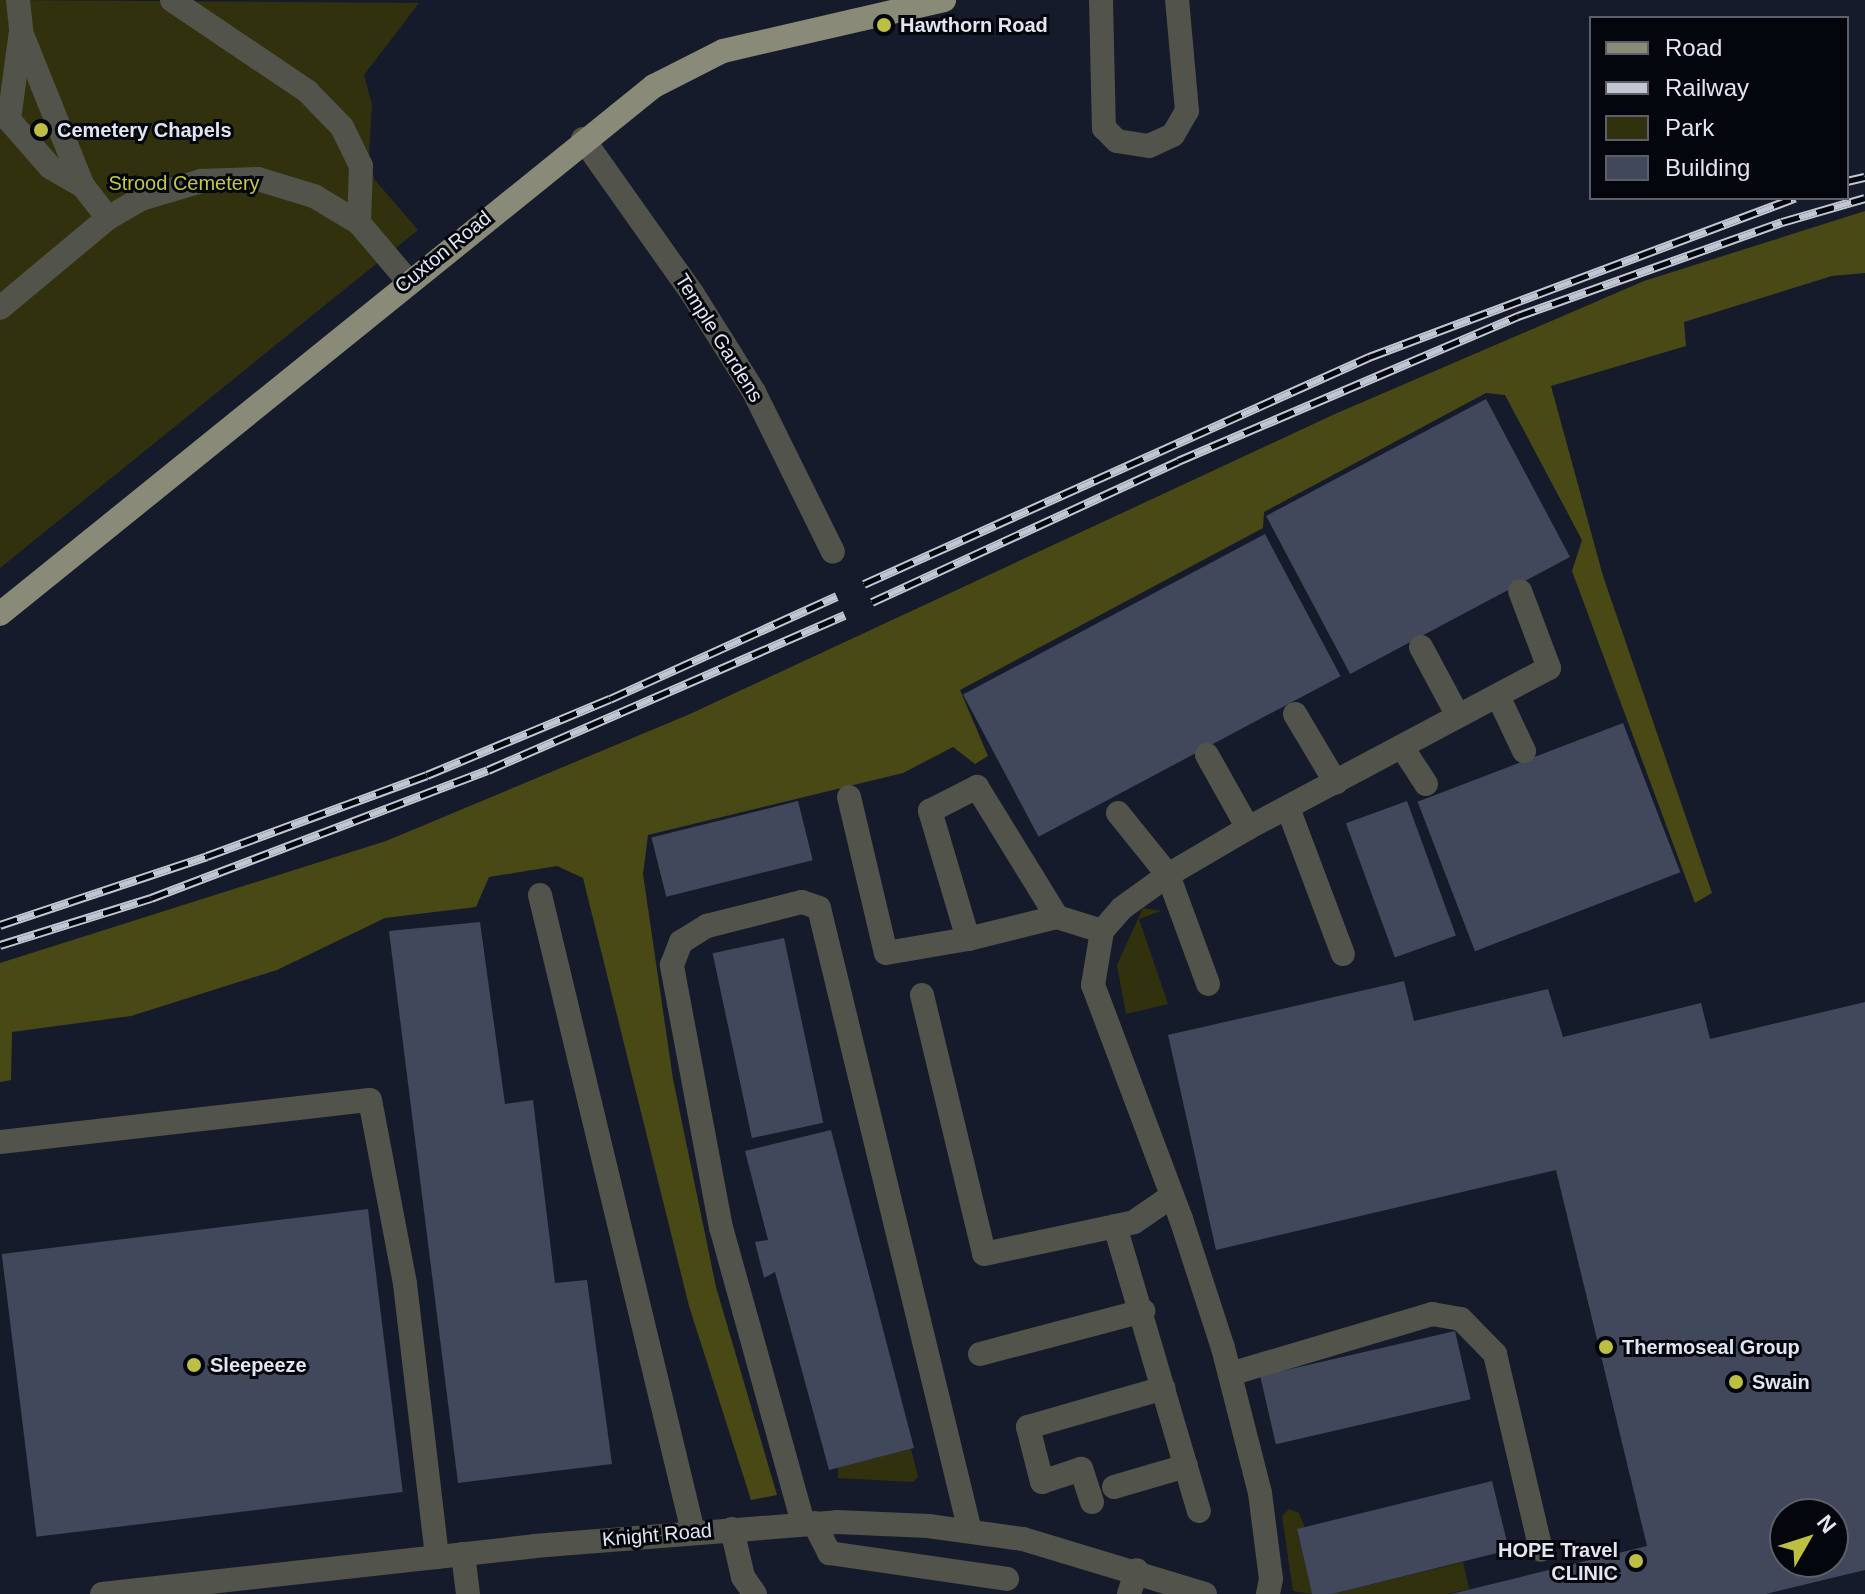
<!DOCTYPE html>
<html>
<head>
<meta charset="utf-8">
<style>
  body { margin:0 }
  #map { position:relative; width:1865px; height:1594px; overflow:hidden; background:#151b2b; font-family:Arial,sans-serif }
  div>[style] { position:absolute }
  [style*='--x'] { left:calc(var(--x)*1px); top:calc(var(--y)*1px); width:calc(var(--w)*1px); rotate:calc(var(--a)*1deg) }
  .green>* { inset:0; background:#31320d }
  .forest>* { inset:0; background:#484915 }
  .building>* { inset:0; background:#41485b; transform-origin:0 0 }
  .minor>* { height:24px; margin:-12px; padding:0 12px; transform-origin:12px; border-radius:12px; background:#52534a }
  .major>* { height:24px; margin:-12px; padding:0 12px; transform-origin:12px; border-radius:12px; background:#898a77 }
  .rail>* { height:9px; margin-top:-4.5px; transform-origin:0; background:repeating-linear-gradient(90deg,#04060d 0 18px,#c1c6d2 0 36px); box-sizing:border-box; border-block:2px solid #c1c6d2 }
  .dots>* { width:22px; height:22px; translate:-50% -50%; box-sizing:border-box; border:4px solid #04060d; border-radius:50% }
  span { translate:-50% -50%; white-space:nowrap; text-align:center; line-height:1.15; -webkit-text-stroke:6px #04060d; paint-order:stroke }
  .poi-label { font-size:20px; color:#e0e5f0; font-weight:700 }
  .left { translate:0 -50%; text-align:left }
  .right { translate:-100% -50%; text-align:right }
  .park-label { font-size:20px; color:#c4c644 }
  .street-label { font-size:20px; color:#e0e5f0 }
  .legend { position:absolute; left:1589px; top:16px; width:260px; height:184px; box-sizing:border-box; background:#04060d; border:2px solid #5c5f68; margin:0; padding:10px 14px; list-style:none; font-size:24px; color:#e0e5f0 }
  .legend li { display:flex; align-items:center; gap:16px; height:40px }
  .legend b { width:40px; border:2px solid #5c5f68 }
  .north { position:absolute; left:1769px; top:1498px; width:80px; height:80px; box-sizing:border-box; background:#04060d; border:2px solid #5c5f68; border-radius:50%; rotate:51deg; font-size:22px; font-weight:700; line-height:32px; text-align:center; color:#e0e5f0 }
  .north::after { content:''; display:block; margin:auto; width:28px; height:36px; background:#bdbf43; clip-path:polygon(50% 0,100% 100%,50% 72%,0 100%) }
</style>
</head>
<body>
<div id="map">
  <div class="green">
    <i style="clip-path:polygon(0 0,419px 3px,364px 75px,372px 105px,369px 153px,374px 179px,418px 230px,0 568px)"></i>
    <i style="clip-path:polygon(1143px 908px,1161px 911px,1139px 919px,1168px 1004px,1126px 1014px,1117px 965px)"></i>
    <i style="clip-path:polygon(911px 1449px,918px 1477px,913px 1482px,838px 1478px,838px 1467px)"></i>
    <i style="clip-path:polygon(1289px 1509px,1299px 1513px,1305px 1528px,1297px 1530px,1312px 1594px,1293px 1591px,1282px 1516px)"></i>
    <i style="clip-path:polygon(1463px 1562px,1469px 1589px,1447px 1594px,1332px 1594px)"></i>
  </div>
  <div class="forest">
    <i style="clip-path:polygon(1865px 211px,1865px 273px,1832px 276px,1684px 322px,1686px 346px,1551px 386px,1603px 576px,1712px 893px,1695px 903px,1572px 571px,1582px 540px,1505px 395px,1486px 393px,1264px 512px,1263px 528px,960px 690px,988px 756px,975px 764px,953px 747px,903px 773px,648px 835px,643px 874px,673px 1079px,716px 1287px,777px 1495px,751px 1500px,689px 1306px,583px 878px,557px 866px,489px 877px,476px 907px,385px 918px,277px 970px,131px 1016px,12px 1032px,11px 1080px,0 1082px,0 963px,386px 841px,690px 714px,1335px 414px,1644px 281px)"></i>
  </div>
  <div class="building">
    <i style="left:1486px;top:399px;width:179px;height:249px;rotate:62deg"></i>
    <i style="left:1265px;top:534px;width:161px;height:342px;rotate:62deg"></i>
    <i style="left:1623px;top:723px;width:160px;height:220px;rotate:69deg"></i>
    <i style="left:798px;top:801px;width:61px;height:151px;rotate:76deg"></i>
    <i style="left:1407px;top:801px;width:143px;height:65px;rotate:70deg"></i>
    <i style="clip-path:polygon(480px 922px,505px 1104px,533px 1100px,555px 1283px,587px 1280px,612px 1464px,458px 1483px,389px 931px)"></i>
    <i style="left:784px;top:938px;width:189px;height:73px;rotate:78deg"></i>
    <i style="clip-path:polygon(evenodd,1404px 981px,1414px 1021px,1548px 989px,1563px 1037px,1701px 1003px,1710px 1039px,1865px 1002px,1865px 1570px,1766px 1594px,1451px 1594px,1647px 1546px,1556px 1170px,1216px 1250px,1168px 1035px,1404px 981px,1785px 1514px,1833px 1514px,1833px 1562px,1785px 1562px,1785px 1514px)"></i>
    <i style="clip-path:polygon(831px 1130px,914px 1448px,829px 1470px,775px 1272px,764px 1278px,755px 1242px,768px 1240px,745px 1151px)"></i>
    <i style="left:368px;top:1209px;width:285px;height:369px;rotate:83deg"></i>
    <i style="left:1455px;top:1331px;width:70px;height:200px;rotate:77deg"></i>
    <i style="clip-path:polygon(1492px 1481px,1509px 1550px,1332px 1594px,1312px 1594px,1297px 1529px)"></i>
  </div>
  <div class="minor">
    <i style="--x:18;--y:0;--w:31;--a:84"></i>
    <i style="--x:21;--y:31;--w:90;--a:97.7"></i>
    <i style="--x:9;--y:120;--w:62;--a:48.9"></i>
    <i style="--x:50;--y:167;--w:38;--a:30"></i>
    <i style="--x:83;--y:186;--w:41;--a:52"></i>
    <i style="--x:172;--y:0;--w:163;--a:34"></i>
    <i style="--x:307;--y:91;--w:50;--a:45.8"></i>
    <i style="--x:342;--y:127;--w:43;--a:64"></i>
    <i style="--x:361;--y:166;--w:57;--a:92"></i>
    <i style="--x:1101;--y:0;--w:128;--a:88.7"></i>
    <i style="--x:1104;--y:128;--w:18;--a:45"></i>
    <i style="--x:1117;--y:141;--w:32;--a:9"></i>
    <i style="--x:1149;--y:146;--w:26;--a:-25"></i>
    <i style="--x:1173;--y:135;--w:28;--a:-60"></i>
    <i style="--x:1187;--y:111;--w:111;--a:-95.1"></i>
    <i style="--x:23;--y:37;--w:161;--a:68.1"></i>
    <i style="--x:583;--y:139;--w:189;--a:54.7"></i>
    <i style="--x:692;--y:293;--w:117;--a:57.9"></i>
    <i style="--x:754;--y:392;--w:178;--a:63.7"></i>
    <i style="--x:0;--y:308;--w:141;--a:-39.8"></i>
    <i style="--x:108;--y:218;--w:38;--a:-30"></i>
    <i style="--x:141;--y:199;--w:63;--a:-16.7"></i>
    <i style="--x:201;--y:181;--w:57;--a:-2"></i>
    <i style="--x:258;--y:179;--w:59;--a:16.9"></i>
    <i style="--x:314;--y:196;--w:52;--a:31"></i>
    <i style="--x:359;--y:223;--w:76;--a:49.8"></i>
    <i style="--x:1421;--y:647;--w:78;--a:61.8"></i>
    <i style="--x:1498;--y:696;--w:61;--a:64.7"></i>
    <i style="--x:1295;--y:714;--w:80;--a:59.3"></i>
    <i style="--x:1402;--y:747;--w:44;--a:57"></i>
    <i style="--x:1207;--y:755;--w:84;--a:60.7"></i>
    <i style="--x:849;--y:797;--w:160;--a:76.7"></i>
    <i style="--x:886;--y:953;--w:83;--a:-9.7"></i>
    <i style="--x:968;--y:939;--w:134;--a:-106.5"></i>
    <i style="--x:930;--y:811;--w:53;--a:-27.1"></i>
    <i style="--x:977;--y:787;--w:153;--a:58.4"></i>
    <i style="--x:1057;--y:917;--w:47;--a:17.3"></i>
    <i style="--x:1288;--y:808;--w:156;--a:69.4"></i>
    <i style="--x:1118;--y:813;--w:80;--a:51.1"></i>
    <i style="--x:1168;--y:875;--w:116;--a:69.8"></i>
    <i style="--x:540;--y:895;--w:655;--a:76.49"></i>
    <i style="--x:968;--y:939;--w:92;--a:-13.9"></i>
    <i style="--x:922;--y:995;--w:266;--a:76.5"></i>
    <i style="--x:984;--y:1254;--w:153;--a:-12"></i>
    <i style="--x:1134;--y:1222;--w:46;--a:-34.4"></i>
    <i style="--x:0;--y:1142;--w:372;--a:-6.5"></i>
    <i style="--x:370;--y:1100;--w:187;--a:79.2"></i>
    <i style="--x:405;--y:1284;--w:275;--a:83.3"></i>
    <i style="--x:1115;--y:1226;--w:297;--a:73.6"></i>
    <i style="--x:980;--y:1354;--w:169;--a:-14.8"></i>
    <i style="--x:1230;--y:1374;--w:211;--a:-16.5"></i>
    <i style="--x:1432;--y:1314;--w:29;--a:10"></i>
    <i style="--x:1461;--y:1319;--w:49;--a:45.8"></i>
    <i style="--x:1495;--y:1354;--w:201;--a:76.8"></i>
    <i style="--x:1114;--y:1487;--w:75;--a:-16.3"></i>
    <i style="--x:1092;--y:1502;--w:35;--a:-108"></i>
    <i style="--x:1081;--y:1469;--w:41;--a:161.6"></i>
    <i style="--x:1042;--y:1482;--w:57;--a:-104.3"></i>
    <i style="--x:1028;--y:1427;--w:141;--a:-16"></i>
    <i style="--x:803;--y:1523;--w:306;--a:-105.5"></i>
    <i style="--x:721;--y:1228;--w:268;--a:-100.6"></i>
    <i style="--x:672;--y:965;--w:25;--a:-69"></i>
    <i style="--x:681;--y:942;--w:31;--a:-32"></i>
    <i style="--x:707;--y:926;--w:98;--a:-14.2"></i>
    <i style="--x:802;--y:902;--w:18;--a:19"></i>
    <i style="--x:819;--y:908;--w:641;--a:76.38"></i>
    <i style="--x:814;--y:1523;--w:34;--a:63"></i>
    <i style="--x:829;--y:1553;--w:180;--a:8.3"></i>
    <i style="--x:732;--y:1529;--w:49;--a:77.1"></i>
    <i style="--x:743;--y:1577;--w:21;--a:55"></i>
    <i style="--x:463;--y:1554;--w:40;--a:82.9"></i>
    <i style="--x:102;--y:1594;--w:435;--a:-6.3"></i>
    <i style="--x:534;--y:1546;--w:304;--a:-4.5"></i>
    <i style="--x:837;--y:1522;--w:91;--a:2.5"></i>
    <i style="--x:928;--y:1526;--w:96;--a:7.8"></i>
    <i style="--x:1023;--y:1539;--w:190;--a:16.8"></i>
    <i style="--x:1129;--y:1594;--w:25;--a:-72"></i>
    <i style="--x:1268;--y:1594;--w:15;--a:-79"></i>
    <i style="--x:1271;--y:1579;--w:87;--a:-97.3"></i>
    <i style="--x:1260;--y:1493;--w:150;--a:-104.3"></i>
    <i style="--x:1223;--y:1348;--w:136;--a:-108"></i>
    <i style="--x:1181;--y:1219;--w:250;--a:-110.6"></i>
    <i style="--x:1093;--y:985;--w:55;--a:-80.5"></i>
    <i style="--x:1102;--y:931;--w:30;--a:-49"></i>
    <i style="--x:1122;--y:908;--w:57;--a:-35.7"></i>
    <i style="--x:1168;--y:875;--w:93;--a:-30.4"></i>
    <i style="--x:1248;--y:828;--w:341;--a:-28"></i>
    <i style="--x:1549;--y:668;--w:82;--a:-110.6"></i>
  </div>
  <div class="major">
    <i style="--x:0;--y:614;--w:841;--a:-38.92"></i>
    <i style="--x:654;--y:86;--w:77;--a:-26.9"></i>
    <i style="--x:723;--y:51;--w:227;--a:-13"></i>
  </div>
  <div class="rail">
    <i style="--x:1847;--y:181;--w:18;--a:-13"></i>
    <i style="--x:864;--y:584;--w:554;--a:-24.2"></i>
    <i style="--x:1369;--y:357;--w:455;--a:-20.5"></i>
    <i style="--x:872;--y:602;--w:337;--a:-24.7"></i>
    <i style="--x:1178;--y:461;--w:370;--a:-23.1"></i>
    <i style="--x:1518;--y:316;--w:280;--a:-19.6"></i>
    <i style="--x:1782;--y:222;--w:86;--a:-16.1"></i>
    <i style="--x:0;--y:925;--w:218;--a:-18.4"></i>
    <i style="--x:207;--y:856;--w:234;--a:-20.2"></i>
    <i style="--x:427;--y:775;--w:198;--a:-22.6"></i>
    <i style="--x:610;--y:699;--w:249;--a:-24.4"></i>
    <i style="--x:0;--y:945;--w:158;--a:-17.3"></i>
    <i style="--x:151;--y:898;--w:360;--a:-20.8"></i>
    <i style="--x:488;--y:770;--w:389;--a:-23.5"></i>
  </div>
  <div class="dots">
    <i style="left:884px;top:25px;background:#bdbf43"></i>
    <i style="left:41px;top:130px;background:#bdbf43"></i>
    <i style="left:1606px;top:1347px;background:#bdbf43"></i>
    <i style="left:194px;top:1365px;background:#bdbf43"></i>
    <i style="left:1736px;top:1382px;background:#bdbf43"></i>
    <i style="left:1636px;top:1561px;background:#bdbf43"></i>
  </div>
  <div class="poi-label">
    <span class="left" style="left:900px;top:25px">Hawthorn Road</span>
    <span class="left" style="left:57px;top:130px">Cemetery Chapels</span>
    <span class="left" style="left:1622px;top:1347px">Thermoseal Group</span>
    <span class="left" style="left:210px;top:1365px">Sleepeeze</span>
    <span class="left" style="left:1752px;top:1382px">Swain</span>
    <span class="right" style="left:1618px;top:1562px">HOPE Travel<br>CLINIC</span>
  </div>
  <div class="park-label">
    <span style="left:184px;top:183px">Strood Cemetery</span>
  </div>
  <div class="street-label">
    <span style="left:443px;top:252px;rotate:-39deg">Cuxton Road</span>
    <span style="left:719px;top:338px;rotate:58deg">Temple Gardens</span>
    <span style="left:657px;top:1535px;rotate:-5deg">Knight Road</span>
  </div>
  <ul class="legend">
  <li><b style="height:10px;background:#898a77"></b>Road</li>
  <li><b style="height:10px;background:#c1c6d2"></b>Railway</li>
  <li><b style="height:22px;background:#31320d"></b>Park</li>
  <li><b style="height:22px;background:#41485b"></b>Building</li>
  </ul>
  <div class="north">N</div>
</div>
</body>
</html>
